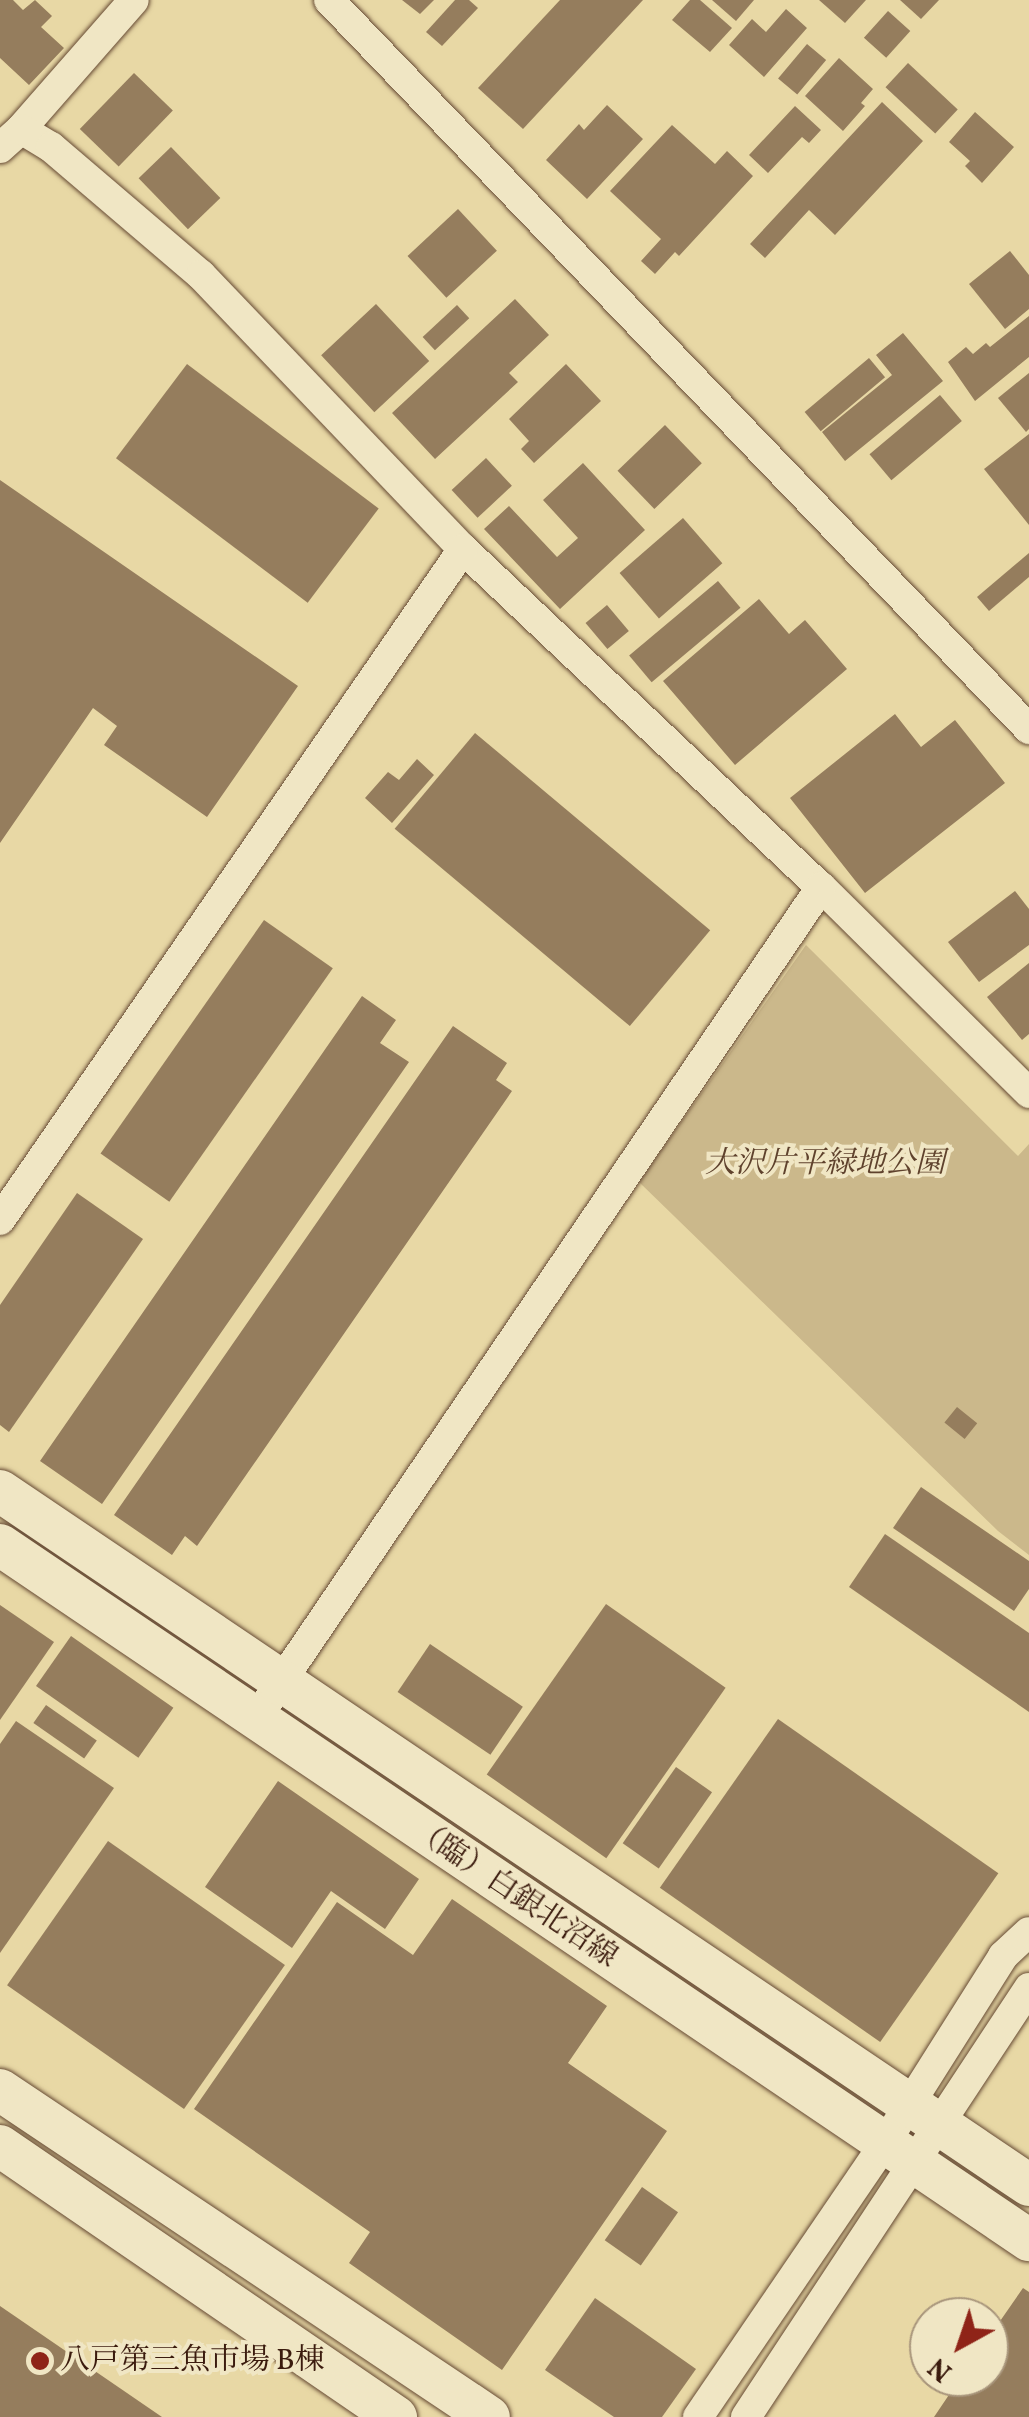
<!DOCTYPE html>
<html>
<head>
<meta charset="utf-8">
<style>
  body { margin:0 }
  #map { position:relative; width:1029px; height:2417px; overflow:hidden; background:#e8d8a5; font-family:Vollkorn,"Noto Serif JP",serif }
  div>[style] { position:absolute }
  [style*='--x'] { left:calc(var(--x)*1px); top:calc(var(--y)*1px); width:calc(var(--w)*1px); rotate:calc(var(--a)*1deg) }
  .green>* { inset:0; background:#cbb88b }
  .building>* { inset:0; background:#957d5d; transform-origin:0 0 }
  .roads { filter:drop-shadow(0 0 2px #664a34) drop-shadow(0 0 2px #664a34) }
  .street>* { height:30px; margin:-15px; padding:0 15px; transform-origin:15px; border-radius:15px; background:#f0e6c4 }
  .secondary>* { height:42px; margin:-21px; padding:0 21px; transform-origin:21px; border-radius:21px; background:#f0e6c4 }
  .dots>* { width:28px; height:28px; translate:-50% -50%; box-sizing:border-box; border:5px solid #f0e6c4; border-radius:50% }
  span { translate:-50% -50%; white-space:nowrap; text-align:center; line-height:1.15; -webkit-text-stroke:8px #f0e6c4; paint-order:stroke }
  .park-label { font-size:30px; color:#5f422d; font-style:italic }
  .street-label { font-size:30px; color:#3b1b0e }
  .poi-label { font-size:30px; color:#3b1b0e }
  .left { translate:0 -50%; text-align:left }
  .north { position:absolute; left:909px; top:2297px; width:100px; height:100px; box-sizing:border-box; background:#f0e6c4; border:2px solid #a8957b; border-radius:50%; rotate:220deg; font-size:28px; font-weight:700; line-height:40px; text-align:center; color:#3b1b0e }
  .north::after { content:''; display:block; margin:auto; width:35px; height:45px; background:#8f2418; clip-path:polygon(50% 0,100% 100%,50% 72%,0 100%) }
</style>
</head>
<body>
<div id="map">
  <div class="green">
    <i style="clip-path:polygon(806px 945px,1018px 1156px,1029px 1144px,1029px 1555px,998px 1531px,639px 1182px)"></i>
  </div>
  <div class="building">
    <i style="clip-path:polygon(0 0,13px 0,23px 10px,35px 0,52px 16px,41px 27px,64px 48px,29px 85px,0 58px)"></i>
    <i style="clip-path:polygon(402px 0,434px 0,420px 14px)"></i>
    <i style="clip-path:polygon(455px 0,469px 0,478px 8px,442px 46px,426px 32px)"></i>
    <i style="clip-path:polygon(560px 0,643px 0,523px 129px,478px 88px)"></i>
    <i style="clip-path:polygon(690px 0,700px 0,732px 28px,710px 52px,672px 20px)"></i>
    <i style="clip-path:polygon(712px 0,754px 0,736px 21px)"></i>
    <i style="clip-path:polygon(819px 0,866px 0,845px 23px)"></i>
    <i style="clip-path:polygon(900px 0,939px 0,921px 19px)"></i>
    <i style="clip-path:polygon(786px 9px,807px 28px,764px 77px,729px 45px,752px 19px,766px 32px)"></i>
    <i style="left:888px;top:11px;width:30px;height:36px;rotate:42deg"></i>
    <i style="left:807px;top:44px;width:25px;height:45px;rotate:40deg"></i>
    <i style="clip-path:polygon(839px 58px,873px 89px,861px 103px,865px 106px,843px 131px,805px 96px)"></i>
    <i style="left:908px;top:63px;width:68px;height:33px;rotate:43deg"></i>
    <i style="left:134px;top:73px;width:54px;height:78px;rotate:44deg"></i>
    <i style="clip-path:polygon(882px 102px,923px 141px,835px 235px,809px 210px,765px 258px,750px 244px)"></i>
    <i style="clip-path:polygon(607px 105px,643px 139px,587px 199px,546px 160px,579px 124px,584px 130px)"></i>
    <i style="clip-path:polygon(795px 106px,821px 130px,809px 143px,802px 137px,768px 173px,749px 155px)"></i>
    <i style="clip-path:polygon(975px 112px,1014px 147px,982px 183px,965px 166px,970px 161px,949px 142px)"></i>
    <i style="clip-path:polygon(672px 125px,715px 164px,727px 151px,753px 176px,679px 256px,675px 252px,655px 274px,641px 261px,661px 239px,610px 191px)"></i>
    <i style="left:171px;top:147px;width:71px;height:45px;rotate:46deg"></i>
    <i style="left:458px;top:209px;width:57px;height:69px;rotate:47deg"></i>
    <i style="clip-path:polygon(1010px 251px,1029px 275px,1029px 309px,1005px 329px,969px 284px)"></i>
    <i style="clip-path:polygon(515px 299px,549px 335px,509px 373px,518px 382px,435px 459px,392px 413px)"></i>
    <i style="left:376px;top:304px;width:78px;height:75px;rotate:47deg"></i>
    <i style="left:457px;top:305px;width:18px;height:47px;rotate:47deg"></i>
    <i style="clip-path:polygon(1029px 316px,1029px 357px,975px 401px,948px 362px,966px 347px,973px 354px,986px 343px,990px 347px)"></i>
    <i style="clip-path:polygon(903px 333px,943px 381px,845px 461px,822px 432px,892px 375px,876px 355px)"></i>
    <i style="left:869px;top:358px;width:25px;height:84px;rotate:50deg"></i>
    <i style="left:187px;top:364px;width:240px;height:118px;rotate:37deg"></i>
    <i style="clip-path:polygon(566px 364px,601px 401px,534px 463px,521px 449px,529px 441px,509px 419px)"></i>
    <i style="clip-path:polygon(1029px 373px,1029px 429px,1026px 432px,998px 398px)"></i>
    <i style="left:940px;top:395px;width:34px;height:92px;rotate:50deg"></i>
    <i style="left:665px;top:425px;width:53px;height:66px;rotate:46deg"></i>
    <i style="clip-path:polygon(1029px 434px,1029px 525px,984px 469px)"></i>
    <i style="left:486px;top:458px;width:38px;height:47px;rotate:47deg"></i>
    <i style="clip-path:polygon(583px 463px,645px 530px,560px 609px,484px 529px,509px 506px,557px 557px,578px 538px,543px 500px)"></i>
    <i style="clip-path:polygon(0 480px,298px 686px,207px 817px,104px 745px,117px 726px,93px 708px,0 843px)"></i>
    <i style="left:683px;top:518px;width:60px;height:84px;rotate:49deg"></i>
    <i style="clip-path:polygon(1029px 553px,1029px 577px,989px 611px,977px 597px)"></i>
    <i style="left:718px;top:581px;width:35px;height:116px;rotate:50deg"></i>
    <i style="clip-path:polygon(759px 599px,789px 634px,805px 620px,847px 669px,735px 765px,663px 681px)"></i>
    <i style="left:607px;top:605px;width:34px;height:28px;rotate:50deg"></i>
    <i style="clip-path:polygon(895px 714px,921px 747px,955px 720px,1005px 783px,865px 893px,790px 798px)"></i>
    <i style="left:475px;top:733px;width:307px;height:125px;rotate:40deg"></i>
    <i style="clip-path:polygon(417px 759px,434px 775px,392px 823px,365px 798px,388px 772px,399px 780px)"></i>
    <i style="clip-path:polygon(1015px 891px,1029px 909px,1029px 945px,979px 982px,948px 942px)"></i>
    <i style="left:264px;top:920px;width:84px;height:285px;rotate:35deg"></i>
    <i style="clip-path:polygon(1029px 963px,1029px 1034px,1022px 1040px,987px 997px)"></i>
    <i style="clip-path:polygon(362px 996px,396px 1020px,380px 1043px,409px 1062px,102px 1504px,40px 1461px)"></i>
    <i style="clip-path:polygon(453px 1026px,507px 1063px,496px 1080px,512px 1091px,197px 1546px,185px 1536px,172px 1555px,114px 1515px)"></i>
    <i style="clip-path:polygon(77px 1193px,143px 1239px,9px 1432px,0 1425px,0 1305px)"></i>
    <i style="left:957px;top:1407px;width:26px;height:20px;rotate:39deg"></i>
    <i style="clip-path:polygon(921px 1487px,1029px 1561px,1029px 1589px,1014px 1611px,893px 1528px)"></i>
    <i style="clip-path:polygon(885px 1534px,1029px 1633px,1029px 1712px,849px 1587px)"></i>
    <i style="left:606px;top:1604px;width:146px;height:208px;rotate:35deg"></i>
    <i style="clip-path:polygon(0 1605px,54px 1642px,0 1720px)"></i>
    <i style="left:71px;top:1636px;width:125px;height:61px;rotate:35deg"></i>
    <i style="left:430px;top:1644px;width:112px;height:58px;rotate:34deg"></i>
    <i style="left:46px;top:1705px;width:62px;height:22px;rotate:35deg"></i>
    <i style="left:778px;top:1719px;width:269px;height:206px;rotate:35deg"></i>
    <i style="clip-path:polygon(16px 1721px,114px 1788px,0 1953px,0 1744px)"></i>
    <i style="left:676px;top:1767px;width:44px;height:93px;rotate:35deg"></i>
    <i style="clip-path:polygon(278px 1781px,419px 1879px,385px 1929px,331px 1891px,292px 1948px,205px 1887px)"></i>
    <i style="left:108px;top:1841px;width:216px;height:176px;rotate:35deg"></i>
    <i style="clip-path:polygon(452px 1899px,607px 2006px,568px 2063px,667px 2131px,502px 2370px,349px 2263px,370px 2232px,194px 2109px,337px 1902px,413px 1955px)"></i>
    <i style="left:642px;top:2187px;width:44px;height:65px;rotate:35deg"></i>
    <i style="clip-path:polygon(1023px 2288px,1029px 2292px,1029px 2417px,934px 2417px,961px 2377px,989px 2377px,989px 2337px)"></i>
    <i style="clip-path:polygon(595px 2298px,696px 2369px,662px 2417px,614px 2417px,545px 2370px)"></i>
    <i style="clip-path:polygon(0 2306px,162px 2417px,0 2417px)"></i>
  </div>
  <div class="roads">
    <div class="street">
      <i style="--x:329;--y:0;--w:1011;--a:46.16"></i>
      <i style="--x:21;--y:129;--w:171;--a:-48.8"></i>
      <i style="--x:0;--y:148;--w:28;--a:-42"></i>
      <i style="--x:21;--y:129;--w:35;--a:31"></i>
      <i style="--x:51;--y:147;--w:197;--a:40.5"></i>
      <i style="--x:201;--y:275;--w:379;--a:46.3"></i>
      <i style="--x:463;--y:549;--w:492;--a:43.4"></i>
      <i style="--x:821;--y:887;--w:293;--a:44.7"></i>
      <i style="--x:0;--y:1220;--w:815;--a:-55.39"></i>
      <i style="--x:255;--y:1720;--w:1007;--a:-55.8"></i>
      <i style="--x:698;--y:2417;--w:332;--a:-55.7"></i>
      <i style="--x:885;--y:2143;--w:221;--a:-57.7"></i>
      <i style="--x:1003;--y:1956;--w:35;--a:-43"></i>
      <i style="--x:746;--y:2417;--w:514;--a:-56.59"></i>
    </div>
    <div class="secondary">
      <i style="--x:0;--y:1491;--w:1241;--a:34"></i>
      <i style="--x:0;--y:1545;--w:1242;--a:34.04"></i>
      <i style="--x:0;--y:2090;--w:588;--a:33.77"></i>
      <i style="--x:0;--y:2146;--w:480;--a:34.4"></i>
    </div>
  </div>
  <div class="dots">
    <i style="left:40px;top:2361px;background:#8f2418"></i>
  </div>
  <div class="park-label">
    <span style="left:825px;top:1164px">大沢片平緑地公園</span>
  </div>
  <div class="street-label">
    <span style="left:514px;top:1894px;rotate:34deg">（臨）白銀北沼線</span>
  </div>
  <div class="poi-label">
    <span class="left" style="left:60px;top:2361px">八戸第三魚市場 B棟</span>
  </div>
  <div class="north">N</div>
</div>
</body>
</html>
